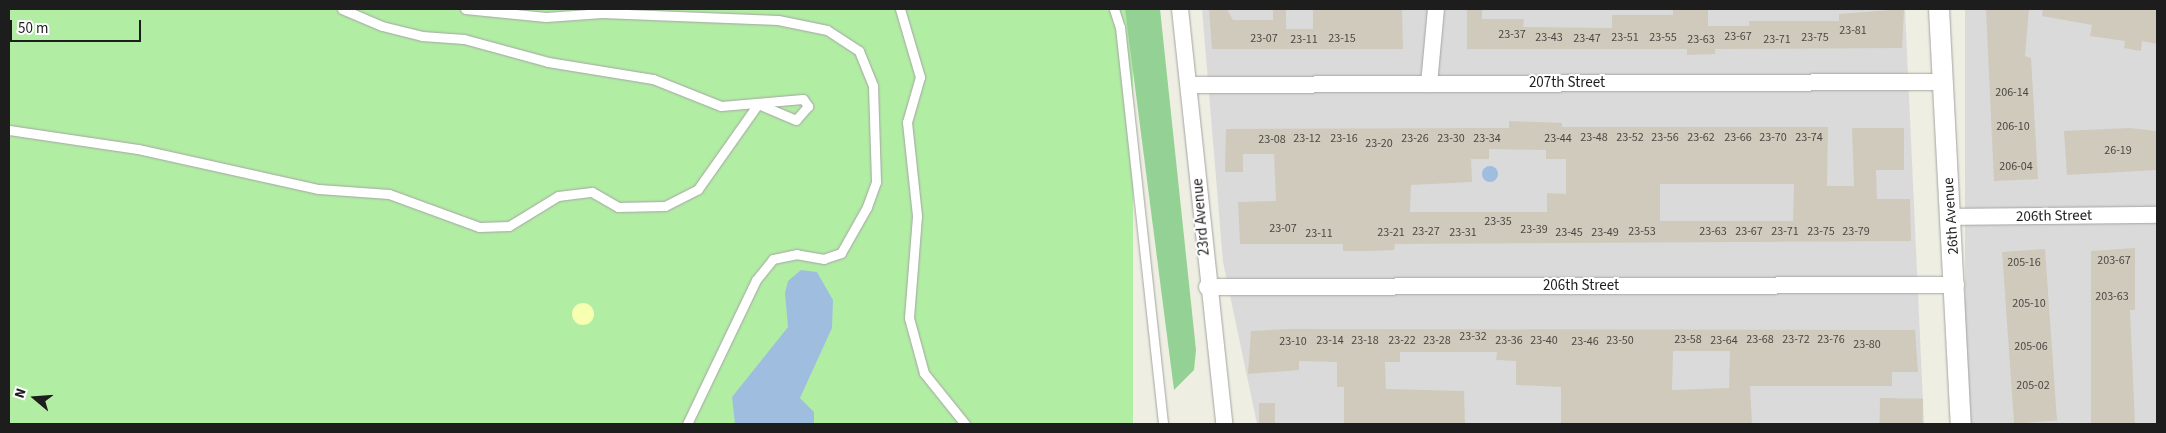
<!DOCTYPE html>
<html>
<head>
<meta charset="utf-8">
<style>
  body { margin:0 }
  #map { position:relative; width:2166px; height:433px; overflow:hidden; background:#efeee2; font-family:"Source Sans 3",sans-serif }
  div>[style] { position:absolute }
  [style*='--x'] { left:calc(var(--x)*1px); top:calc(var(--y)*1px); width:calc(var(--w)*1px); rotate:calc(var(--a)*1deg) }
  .residential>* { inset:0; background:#dbdada; transform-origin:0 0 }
  .grass>* { inset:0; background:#b2eda4; transform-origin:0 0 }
  .forest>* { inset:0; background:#94d194 }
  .sand>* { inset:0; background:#f7ffb0 }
  .round { border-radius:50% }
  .water>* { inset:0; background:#9fbedf }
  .building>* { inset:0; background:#cfcabb; transform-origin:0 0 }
  .roads { filter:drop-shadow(0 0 1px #a4a4a4) drop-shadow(0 0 1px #a4a4a4) }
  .service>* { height:9px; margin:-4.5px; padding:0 4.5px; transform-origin:4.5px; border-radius:4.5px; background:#fff }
  .minor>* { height:16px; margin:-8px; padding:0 8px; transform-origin:8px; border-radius:8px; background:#fff }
  .tertiary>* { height:20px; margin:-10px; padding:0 10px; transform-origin:10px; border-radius:10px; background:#fff }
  span { translate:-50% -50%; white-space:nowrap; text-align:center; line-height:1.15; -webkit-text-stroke:4px #fff; paint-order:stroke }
  .number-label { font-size:12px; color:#4a4844 }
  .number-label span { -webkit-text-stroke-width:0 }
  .street-label { font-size:15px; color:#1d1d1d }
  .frame { position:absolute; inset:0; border:10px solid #1d1d1d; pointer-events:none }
  .north { position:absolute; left:10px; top:373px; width:50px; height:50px; -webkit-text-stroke:4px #fff; paint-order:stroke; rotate:288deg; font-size:14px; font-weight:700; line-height:20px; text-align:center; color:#1d1d1d }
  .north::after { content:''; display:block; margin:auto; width:18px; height:22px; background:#1d1d1d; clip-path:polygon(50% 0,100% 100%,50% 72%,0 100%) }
  .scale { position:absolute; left:10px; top:20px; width:131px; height:22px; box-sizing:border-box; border:2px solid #1d1d1d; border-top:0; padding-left:6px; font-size:15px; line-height:18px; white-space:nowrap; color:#1d1d1d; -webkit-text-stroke:4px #fff; paint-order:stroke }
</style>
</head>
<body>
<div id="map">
  <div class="residential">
    <i style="clip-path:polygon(1202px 9px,1905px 9px,1924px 424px,1257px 424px,1223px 262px)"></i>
    <i style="left:1965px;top:9px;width:192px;height:415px"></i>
  </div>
  <div class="grass">
    <i style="left:9px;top:9px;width:1124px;height:415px"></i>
  </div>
  <div class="forest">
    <i style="clip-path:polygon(1125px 9px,1160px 9px,1196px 350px,1194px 370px,1174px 390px)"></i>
  </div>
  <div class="sand">
    <i class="round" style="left:572px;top:303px;width:22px;height:22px"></i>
  </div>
  <div class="water">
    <i class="round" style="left:1482px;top:166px;width:16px;height:16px"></i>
    <i style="clip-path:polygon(801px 270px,817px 272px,833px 300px,832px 328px,800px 398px,814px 412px,814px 424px,735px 424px,732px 397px,788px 327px,785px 293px,788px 281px)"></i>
  </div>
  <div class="building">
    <i style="clip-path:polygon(1209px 9px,1227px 9px,1233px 20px,1273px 20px,1273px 9px,1286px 9px,1286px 29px,1313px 29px,1313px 9px,1402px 9px,1403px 49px,1212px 49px)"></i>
    <i style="clip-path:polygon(1467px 9px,1482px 9px,1482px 19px,1524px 19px,1523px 27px,1612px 28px,1612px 15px,1673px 15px,1673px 9px,1708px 9px,1708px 26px,1749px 26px,1749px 21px,1839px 21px,1839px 14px,1904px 9px,1902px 48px,1715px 49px,1715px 54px,1687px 55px,1687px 49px,1467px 49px)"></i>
    <i style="clip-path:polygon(1986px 9px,2029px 9px,2025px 56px,2031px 58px,2038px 179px,1994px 181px)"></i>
    <i style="clip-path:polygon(2043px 9px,2157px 9px,2157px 44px,2142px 41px,2141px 51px,2124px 48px,2125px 41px,2090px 36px,2092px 25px,2042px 16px)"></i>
    <i style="clip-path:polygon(evenodd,1509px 121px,1562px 123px,1562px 127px,1828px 127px,1827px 186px,1854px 186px,1852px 128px,1904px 128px,1904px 170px,1876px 170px,1877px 199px,1910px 199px,1911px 241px,1395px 244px,1394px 250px,1368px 251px,1343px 251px,1343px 244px,1240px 244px,1238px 202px,1276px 201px,1274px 154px,1243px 154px,1243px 172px,1225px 172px,1226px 129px,1509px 128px,1509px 121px,1489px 149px,1546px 150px,1546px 159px,1566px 159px,1566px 194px,1547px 193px,1547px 212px,1410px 212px,1411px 185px,1472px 182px,1471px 159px,1489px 159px,1489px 149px,1509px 121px,1660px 184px,1794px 184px,1793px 221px,1660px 221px,1660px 184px)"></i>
    <i style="clip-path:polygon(2129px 128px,2157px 131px,2157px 170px,2067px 175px,2064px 131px)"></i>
    <i style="clip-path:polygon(2135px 248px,2135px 310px,2130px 310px,2135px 424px,2091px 424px,2091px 251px)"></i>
    <i style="left:2045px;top:249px;width:172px;height:43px;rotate:86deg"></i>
    <i style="clip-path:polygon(evenodd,1290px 329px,1915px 330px,1918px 372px,1892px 372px,1892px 386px,1750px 386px,1752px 424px,1561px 424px,1561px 387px,1516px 385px,1516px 361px,1496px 360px,1497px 352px,1400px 352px,1400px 362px,1385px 362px,1386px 389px,1464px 391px,1465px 424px,1344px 424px,1344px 387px,1337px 387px,1337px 362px,1299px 361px,1299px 370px,1248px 374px,1251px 331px,1290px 329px,1673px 351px,1730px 351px,1729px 388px,1672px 390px,1673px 351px)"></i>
    <i style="left:1880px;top:398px;width:43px;height:26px;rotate:1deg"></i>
    <i style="left:1259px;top:403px;width:16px;height:21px"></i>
  </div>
  <div class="roads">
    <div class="service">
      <i style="--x:342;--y:9;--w:43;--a:23"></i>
      <i style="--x:382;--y:26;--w:41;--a:14"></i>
      <i style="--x:422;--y:36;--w:42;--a:4.1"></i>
      <i style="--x:464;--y:39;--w:87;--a:15.3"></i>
      <i style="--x:548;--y:62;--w:106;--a:9.2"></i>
      <i style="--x:653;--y:79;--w:73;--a:21.7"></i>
      <i style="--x:721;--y:106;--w:82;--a:-4.9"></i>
      <i style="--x:803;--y:99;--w:9;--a:54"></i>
      <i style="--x:808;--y:106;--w:18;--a:131"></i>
      <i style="--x:796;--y:120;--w:41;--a:-157.2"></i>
      <i style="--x:465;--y:9;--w:81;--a:5.6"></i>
      <i style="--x:546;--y:17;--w:56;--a:-4.1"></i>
      <i style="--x:602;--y:13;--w:176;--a:2.3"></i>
      <i style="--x:778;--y:20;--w:50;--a:11.5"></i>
      <i style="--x:827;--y:30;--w:38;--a:33"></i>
      <i style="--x:859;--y:51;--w:38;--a:68"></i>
      <i style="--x:873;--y:86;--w:96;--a:88.2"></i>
      <i style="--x:876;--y:182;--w:27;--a:110"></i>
      <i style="--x:867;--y:207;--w:53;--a:119.5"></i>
      <i style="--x:841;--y:253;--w:18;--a:161"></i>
      <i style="--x:824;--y:259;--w:27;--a:-170"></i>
      <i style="--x:797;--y:254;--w:25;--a:168"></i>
      <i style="--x:773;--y:259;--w:27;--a:129"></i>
      <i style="--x:756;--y:280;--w:160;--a:115.6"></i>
      <i style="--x:900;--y:9;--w:71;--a:73.6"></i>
      <i style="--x:920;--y:77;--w:47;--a:106.1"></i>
      <i style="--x:907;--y:122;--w:95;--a:83.9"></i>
      <i style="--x:917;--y:216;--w:102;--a:94.5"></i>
      <i style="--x:909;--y:318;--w:57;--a:74.7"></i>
      <i style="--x:924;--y:373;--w:65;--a:51.2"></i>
      <i style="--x:1114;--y:9;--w:19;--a:72"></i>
      <i style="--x:1120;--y:27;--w:399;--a:83.8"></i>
      <i style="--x:9;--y:130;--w:130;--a:8.4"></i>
      <i style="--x:138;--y:149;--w:185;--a:12.5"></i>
      <i style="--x:319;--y:189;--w:70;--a:4.1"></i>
      <i style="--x:389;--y:194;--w:96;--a:20.1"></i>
      <i style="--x:479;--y:227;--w:30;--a:-2"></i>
      <i style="--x:509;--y:226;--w:57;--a:-31.5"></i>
      <i style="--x:558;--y:196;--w:34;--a:-7"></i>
      <i style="--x:592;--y:192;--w:30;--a:30"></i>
      <i style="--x:618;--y:207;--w:47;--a:-1.2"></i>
      <i style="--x:665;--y:206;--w:37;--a:-27"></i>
      <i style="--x:698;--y:189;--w:104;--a:-54.8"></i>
    </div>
    <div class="minor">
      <i style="--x:1180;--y:9;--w:417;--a:83.9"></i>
      <i style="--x:1429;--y:84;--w:75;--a:-84.7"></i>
      <i style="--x:1190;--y:85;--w:754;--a:-0.23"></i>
      <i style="--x:1951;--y:217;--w:206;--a:-0.6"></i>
      <i style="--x:1207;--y:287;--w:749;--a:-0.15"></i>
    </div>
    <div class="tertiary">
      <i style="--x:1939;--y:9;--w:416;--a:87"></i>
    </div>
  </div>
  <div class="number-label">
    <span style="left:1853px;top:31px">23-81</span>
    <span style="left:1512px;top:35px">23-37</span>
    <span style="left:1738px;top:37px">23-67</span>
    <span style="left:1549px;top:38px">23-43</span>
    <span style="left:1625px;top:38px">23-51</span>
    <span style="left:1663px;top:38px">23-55</span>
    <span style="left:1815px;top:38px">23-75</span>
    <span style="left:1264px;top:39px">23-07</span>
    <span style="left:1342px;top:39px">23-15</span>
    <span style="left:1587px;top:39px">23-47</span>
    <span style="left:1304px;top:40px">23-11</span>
    <span style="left:1701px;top:40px">23-63</span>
    <span style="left:1777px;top:40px">23-71</span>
    <span style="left:2012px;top:93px">206-14</span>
    <span style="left:2013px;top:127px">206-10</span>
    <span style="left:1594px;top:138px">23-48</span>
    <span style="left:1630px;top:138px">23-52</span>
    <span style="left:1665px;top:138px">23-56</span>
    <span style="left:1701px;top:138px">23-62</span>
    <span style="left:1738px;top:138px">23-66</span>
    <span style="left:1773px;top:138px">23-70</span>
    <span style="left:1809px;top:138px">23-74</span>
    <span style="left:1307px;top:139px">23-12</span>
    <span style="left:1344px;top:139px">23-16</span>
    <span style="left:1415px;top:139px">23-26</span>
    <span style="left:1451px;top:139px">23-30</span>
    <span style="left:1487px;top:139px">23-34</span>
    <span style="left:1558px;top:139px">23-44</span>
    <span style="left:1272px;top:140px">23-08</span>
    <span style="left:1379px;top:144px">23-20</span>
    <span style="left:2118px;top:151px">26-19</span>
    <span style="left:2016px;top:167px">206-04</span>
    <span style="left:1498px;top:222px">23-35</span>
    <span style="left:1283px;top:229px">23-07</span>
    <span style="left:1534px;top:230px">23-39</span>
    <span style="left:1426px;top:232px">23-27</span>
    <span style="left:1642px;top:232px">23-53</span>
    <span style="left:1713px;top:232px">23-63</span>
    <span style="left:1749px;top:232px">23-67</span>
    <span style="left:1785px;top:232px">23-71</span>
    <span style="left:1821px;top:232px">23-75</span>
    <span style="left:1856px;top:232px">23-79</span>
    <span style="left:1391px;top:233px">23-21</span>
    <span style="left:1463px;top:233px">23-31</span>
    <span style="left:1569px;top:233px">23-45</span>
    <span style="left:1605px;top:233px">23-49</span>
    <span style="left:1319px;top:234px">23-11</span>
    <span style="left:2114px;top:261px">203-67</span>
    <span style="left:2024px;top:263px">205-16</span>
    <span style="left:2112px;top:297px">203-63</span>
    <span style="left:2029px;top:304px">205-10</span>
    <span style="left:1473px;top:337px">23-32</span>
    <span style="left:1688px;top:340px">23-58</span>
    <span style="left:1760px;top:340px">23-68</span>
    <span style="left:1796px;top:340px">23-72</span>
    <span style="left:1831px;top:340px">23-76</span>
    <span style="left:1330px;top:341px">23-14</span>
    <span style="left:1365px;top:341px">23-18</span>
    <span style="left:1402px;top:341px">23-22</span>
    <span style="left:1437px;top:341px">23-28</span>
    <span style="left:1509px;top:341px">23-36</span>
    <span style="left:1544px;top:341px">23-40</span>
    <span style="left:1620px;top:341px">23-50</span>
    <span style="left:1724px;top:341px">23-64</span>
    <span style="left:1293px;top:342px">23-10</span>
    <span style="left:1585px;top:342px">23-46</span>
    <span style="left:1867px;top:345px">23-80</span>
    <span style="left:2031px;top:347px">205-06</span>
    <span style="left:2033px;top:386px">205-02</span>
  </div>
  <div class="street-label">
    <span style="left:1567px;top:83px">207th Street</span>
    <span style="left:1951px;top:216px;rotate:-94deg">26th Avenue</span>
    <span style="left:2054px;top:216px;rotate:-1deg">206th Street</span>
    <span style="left:1201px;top:217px;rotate:-95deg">23rd Avenue</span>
    <span style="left:1581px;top:286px">206th Street</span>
  </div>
  <div class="frame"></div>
  <div class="north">N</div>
  <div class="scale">50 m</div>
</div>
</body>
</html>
